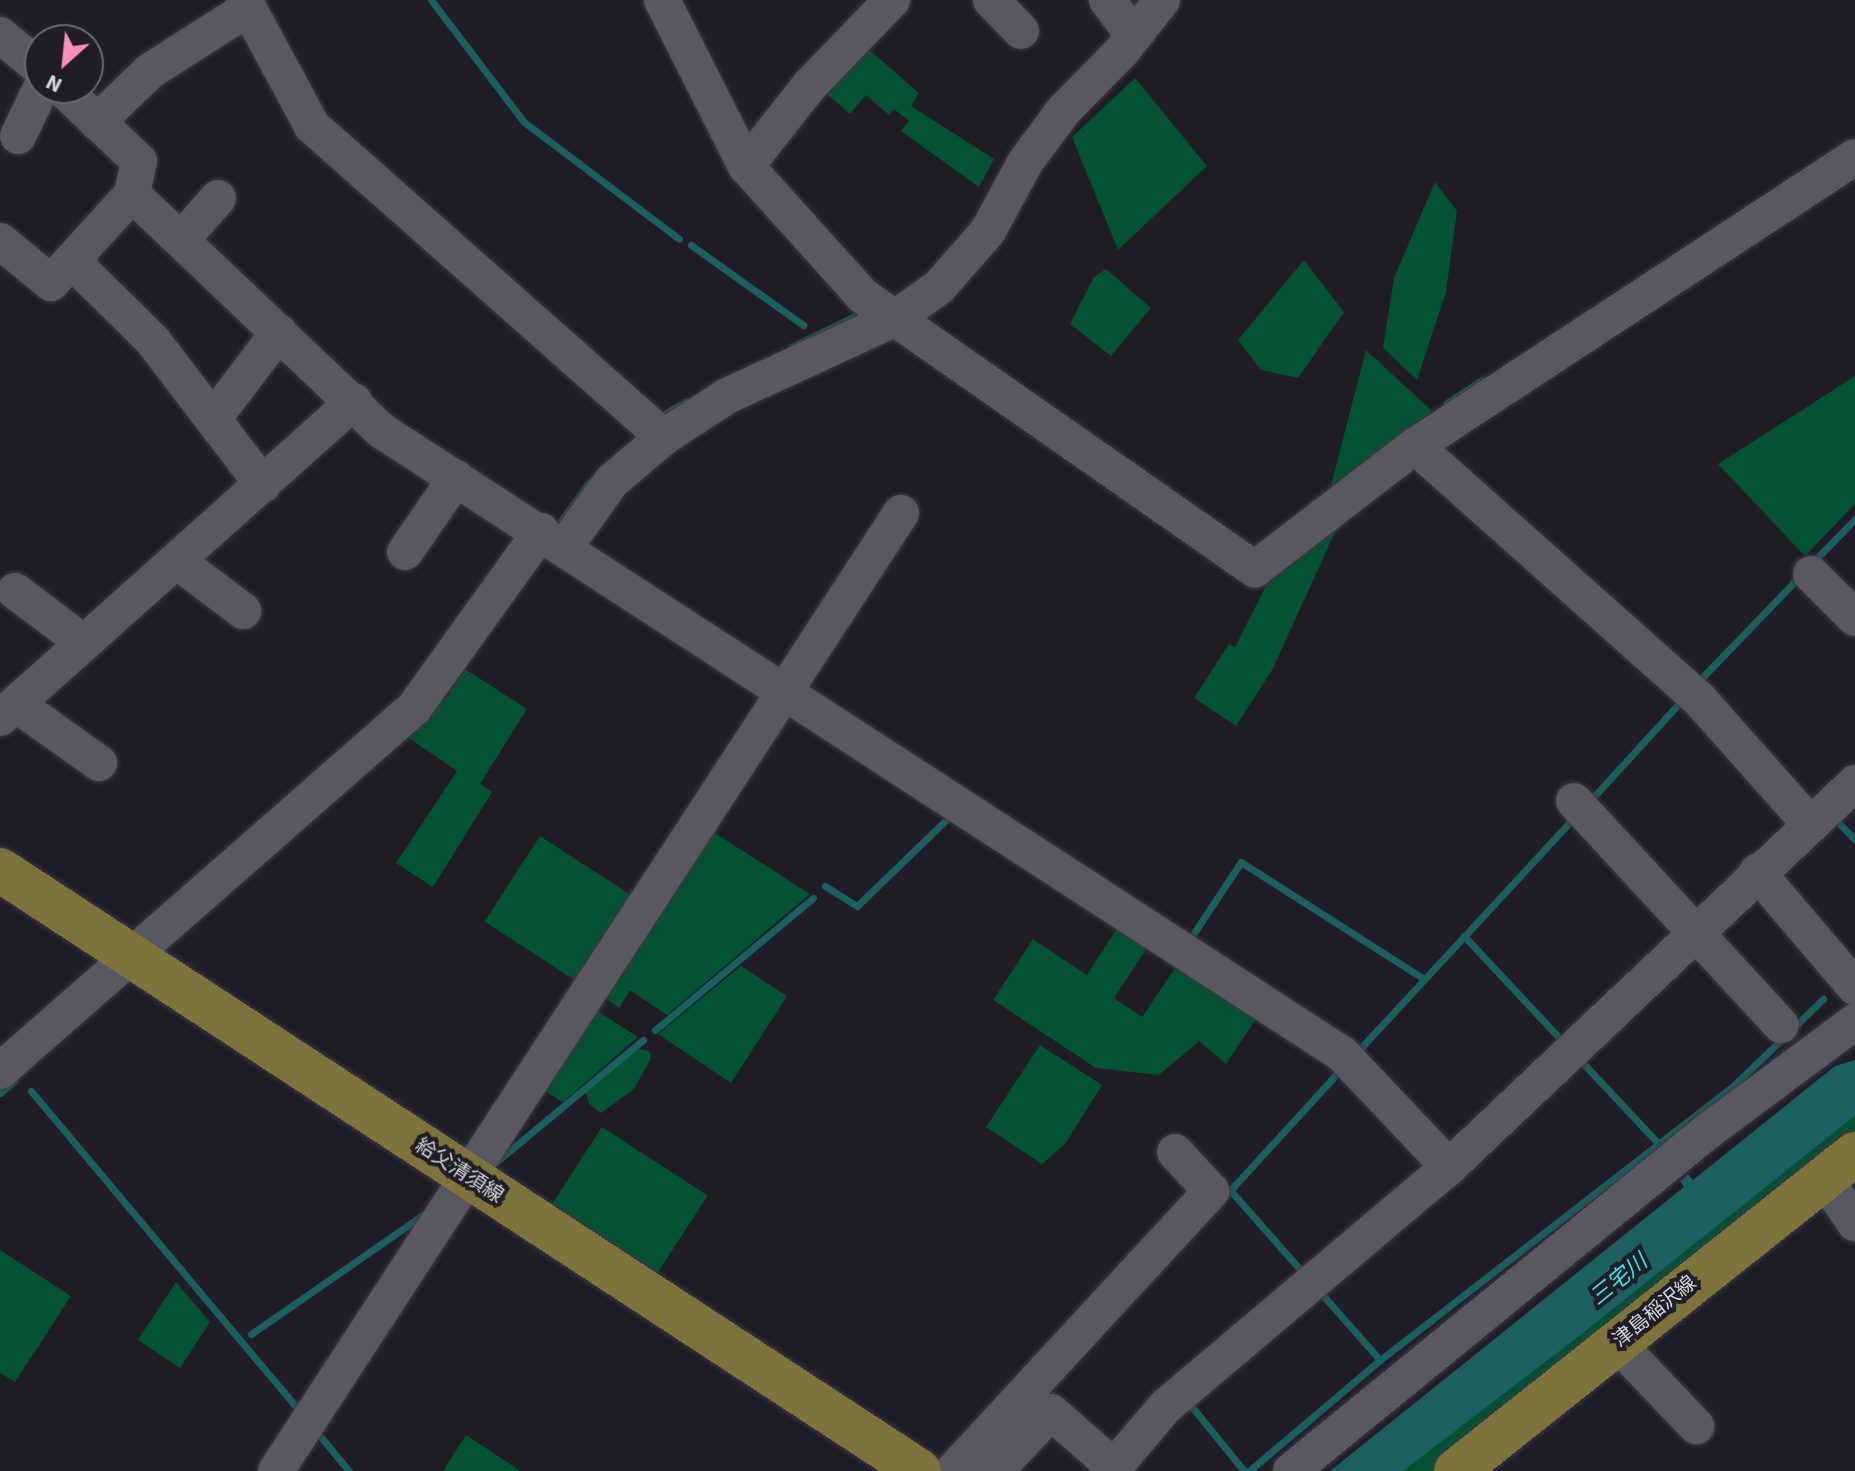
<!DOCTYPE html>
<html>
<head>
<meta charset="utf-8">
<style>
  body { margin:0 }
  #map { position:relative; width:1855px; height:1471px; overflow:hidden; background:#201d27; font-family:"Source Sans 3","Noto Sans JP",sans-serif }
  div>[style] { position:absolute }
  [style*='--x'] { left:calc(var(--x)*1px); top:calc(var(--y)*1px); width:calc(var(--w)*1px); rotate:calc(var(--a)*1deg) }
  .green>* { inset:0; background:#045234; transform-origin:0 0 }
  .water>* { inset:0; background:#1c5f60 }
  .stream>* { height:7px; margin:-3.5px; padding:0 3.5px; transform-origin:3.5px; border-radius:3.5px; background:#1c5f60 }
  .roads { filter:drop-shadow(0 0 2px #3b3941) drop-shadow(0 0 2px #3b3941) }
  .minor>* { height:36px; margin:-18px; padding:0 18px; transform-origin:18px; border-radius:18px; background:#595762 }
  .major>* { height:44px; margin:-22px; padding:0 22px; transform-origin:22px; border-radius:22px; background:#7e733c }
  span { translate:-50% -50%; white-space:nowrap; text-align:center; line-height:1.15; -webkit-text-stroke:8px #201d27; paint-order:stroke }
  .street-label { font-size:20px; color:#d8d6dd }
  .water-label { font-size:22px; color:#2ceaed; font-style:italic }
  .north { position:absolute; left:24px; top:24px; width:80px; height:80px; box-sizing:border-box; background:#201d27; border:2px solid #6a6770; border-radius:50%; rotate:207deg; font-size:22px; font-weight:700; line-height:32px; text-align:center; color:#d8d6dd }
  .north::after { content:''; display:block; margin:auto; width:28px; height:36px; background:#ff8eb9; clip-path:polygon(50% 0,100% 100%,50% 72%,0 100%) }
</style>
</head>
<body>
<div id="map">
  <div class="green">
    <i style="clip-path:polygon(861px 43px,919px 93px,911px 106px,994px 159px,979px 187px,901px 131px,909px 121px,894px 109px,889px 115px,866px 95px,850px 114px,821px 89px)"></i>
    <i style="clip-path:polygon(1135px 78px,1207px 166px,1118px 250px,1072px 137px)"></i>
    <i style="clip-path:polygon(1435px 182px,1457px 211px,1446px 292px,1417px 380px,1383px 348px,1394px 278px)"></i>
    <i style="clip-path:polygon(1304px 260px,1344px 312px,1298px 378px,1261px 370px,1238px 340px)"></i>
    <i style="clip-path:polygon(1106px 269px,1151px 308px,1111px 356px,1070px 324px,1094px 277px)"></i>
    <i style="clip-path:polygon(1366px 350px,1430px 409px,1431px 418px,1327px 501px)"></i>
    <i style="clip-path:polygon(1855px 376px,1855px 504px,1805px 556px,1718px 464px)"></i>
    <i style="clip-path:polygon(1342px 517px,1272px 670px,1236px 726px,1194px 698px,1229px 644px,1235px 647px,1275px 568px)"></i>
    <i style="clip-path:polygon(465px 669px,527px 709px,480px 784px,492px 792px,433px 887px,396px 863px,457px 771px,406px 736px,448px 695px)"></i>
    <i style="clip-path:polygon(710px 830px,810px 894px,667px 1015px,630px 990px,619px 1008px,603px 997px)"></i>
    <i style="left:540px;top:836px;width:116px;height:102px;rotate:33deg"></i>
    <i style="clip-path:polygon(1123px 919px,1153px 939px,1114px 998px,1142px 1017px,1182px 958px,1262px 1010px,1226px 1064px,1199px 1041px,1159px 1075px,1096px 1068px,993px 1000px,1033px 939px,1087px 975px)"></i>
    <i style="clip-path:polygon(741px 966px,787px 996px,731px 1083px,658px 1034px)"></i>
    <i style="clip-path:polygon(594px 1009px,638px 1037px,563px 1102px,537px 1086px)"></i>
    <i style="clip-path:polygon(1040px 1045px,1102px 1085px,1065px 1144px,1042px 1164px,986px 1127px)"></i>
    <i style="clip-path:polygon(639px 1049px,649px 1051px,651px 1058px,634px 1089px,601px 1113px,589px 1104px,586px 1092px)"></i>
    <i style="clip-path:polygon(1855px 1116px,1855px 1139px,1442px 1471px,1403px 1471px)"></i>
    <i style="left:602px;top:1127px;width:126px;height:92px;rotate:33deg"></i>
    <i style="clip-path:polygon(0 1250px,71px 1296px,15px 1382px,0 1373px)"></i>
    <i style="clip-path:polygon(176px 1282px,210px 1322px,180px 1368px,138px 1340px)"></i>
    <i style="clip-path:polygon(466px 1435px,519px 1470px,519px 1471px,443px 1471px)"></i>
  </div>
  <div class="water">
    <i style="clip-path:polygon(1855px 1060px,1855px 1116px,1575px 1339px,1403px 1471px,1330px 1471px,1684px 1187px,1680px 1181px,1688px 1174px,1693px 1180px,1835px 1066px)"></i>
  </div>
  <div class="stream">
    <i style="--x:431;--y:0;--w:153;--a:52.7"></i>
    <i style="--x:524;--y:122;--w:194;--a:37"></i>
    <i style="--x:691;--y:245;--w:138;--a:35.5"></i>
    <i style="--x:792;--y:347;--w:79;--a:-26.2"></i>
    <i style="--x:1447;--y:403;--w:42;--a:-33.3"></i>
    <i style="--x:666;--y:413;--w:22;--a:-30"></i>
    <i style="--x:555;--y:529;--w:57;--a:-53.5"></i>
    <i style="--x:1812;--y:563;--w:62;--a:-45.7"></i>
    <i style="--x:1695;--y:685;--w:153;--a:-46.1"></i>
    <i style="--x:1588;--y:803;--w:139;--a:-47.6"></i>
    <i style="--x:1834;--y:818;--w:30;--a:46"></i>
    <i style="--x:825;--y:886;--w:38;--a:32"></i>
    <i style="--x:857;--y:906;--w:132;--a:-44.1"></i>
    <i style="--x:1464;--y:936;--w:146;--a:46.9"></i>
    <i style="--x:1188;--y:942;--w:96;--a:-56.5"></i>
    <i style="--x:1241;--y:862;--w:217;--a:32.6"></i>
    <i style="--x:1793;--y:1028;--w:42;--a:-44"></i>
    <i style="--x:655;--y:1030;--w:206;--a:-39.9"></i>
    <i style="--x:1357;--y:1052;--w:319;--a:-47.2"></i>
    <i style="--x:1580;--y:1060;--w:115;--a:46.8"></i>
    <i style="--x:31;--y:1091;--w:411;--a:50"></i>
    <i style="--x:0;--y:1093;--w:18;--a:-41"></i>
    <i style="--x:496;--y:1162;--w:191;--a:-39.7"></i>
    <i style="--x:1230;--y:1190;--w:112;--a:48.6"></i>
    <i style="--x:1224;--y:1197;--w:176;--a:-47.5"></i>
    <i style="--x:1320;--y:1292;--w:91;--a:48.6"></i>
    <i style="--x:251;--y:1334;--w:214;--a:-34.7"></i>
    <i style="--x:1188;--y:1402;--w:89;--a:50.9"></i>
    <i style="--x:316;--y:1431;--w:52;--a:50.5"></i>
    <i style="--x:1249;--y:1471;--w:172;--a:-40.3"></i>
    <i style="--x:1380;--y:1360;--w:444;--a:-37.8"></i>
    <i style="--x:1731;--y:1088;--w:74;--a:-43.9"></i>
  </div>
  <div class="roads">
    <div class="minor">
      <i style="--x:244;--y:0;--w:143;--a:61.6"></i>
      <i style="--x:312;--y:126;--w:470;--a:41.5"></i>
      <i style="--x:662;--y:0;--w:186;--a:63.2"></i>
      <i style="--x:746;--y:166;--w:175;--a:48"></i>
      <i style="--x:863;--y:296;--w:478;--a:34.9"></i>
      <i style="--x:1255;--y:569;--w:202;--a:-37.6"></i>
      <i style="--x:1415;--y:446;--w:526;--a:-33.3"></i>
      <i style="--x:991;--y:0;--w:43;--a:45.9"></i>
      <i style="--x:1107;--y:0;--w:45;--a:53.1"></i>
      <i style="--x:0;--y:35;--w:52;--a:39.5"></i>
      <i style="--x:62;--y:88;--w:106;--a:43.5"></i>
      <i style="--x:139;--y:161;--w:34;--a:102"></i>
      <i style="--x:132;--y:194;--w:344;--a:43.5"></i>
      <i style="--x:382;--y:431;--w:1144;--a:32.98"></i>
      <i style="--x:1342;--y:1054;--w:156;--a:46.6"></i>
      <i style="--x:97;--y:122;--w:74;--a:-43.9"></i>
      <i style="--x:150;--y:71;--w:117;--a:-32.5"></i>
      <i style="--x:18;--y:136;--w:53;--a:-64.4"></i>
      <i style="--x:746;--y:166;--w:103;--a:-51.7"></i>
      <i style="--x:810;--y:85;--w:118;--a:-46"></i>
      <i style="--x:181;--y:240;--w:56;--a:-48.6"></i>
      <i style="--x:0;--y:241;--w:66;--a:39.5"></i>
      <i style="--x:51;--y:283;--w:120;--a:-47.7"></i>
      <i style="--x:72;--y:261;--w:114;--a:44.6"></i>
      <i style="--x:153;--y:341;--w:181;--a:52.6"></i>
      <i style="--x:213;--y:419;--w:109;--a:-52.8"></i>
      <i style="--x:1415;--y:446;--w:380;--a:41.7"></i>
      <i style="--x:1699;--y:699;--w:167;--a:48.4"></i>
      <i style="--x:566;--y:545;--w:79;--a:-54.3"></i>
      <i style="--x:612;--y:481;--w:68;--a:-40.2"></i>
      <i style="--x:664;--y:437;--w:75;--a:-33.1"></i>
      <i style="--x:727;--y:396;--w:184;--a:-24.8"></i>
      <i style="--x:894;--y:319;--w:55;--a:-35.4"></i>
      <i style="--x:939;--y:287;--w:74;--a:-48.8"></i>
      <i style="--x:988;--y:231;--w:80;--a:-61.5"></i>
      <i style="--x:1026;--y:161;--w:64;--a:-53.3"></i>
      <i style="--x:1064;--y:110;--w:83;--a:-45.5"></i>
      <i style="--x:1122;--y:51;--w:65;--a:-51.9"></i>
      <i style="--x:405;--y:552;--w:90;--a:-55.4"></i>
      <i style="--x:177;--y:561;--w:83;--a:37.1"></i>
      <i style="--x:1811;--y:574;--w:62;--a:45"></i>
      <i style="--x:15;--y:591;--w:86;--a:37"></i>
      <i style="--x:16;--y:704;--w:102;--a:35.4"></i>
      <i style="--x:0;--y:718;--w:475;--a:-41.8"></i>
      <i style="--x:1574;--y:801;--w:305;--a:47.3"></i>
      <i style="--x:1757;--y:872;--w:151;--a:49.6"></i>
      <i style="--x:0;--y:1071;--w:551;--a:-41.24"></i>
      <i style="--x:414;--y:708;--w:218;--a:-54.3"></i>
      <i style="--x:1824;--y:1178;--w:55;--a:55.4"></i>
      <i style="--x:1617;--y:1343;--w:115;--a:46.4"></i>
      <i style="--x:276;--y:1471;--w:1144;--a:-56.88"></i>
      <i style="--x:953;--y:1471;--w:381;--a:-47.3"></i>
      <i style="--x:1211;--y:1191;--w:53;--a:-132.7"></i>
      <i style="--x:995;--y:1471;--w:81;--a:-46.5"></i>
      <i style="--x:1051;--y:1412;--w:84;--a:41.1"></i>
      <i style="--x:1114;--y:1467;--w:80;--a:-49.6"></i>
      <i style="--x:1166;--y:1406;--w:370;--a:-40.2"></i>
      <i style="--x:1449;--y:1167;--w:559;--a:-43.4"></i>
      <i style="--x:1291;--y:1471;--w:538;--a:-39.19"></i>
      <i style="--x:1708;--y:1131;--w:183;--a:-36.6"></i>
    </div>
    <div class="major">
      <i style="--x:0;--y:870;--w:1098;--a:33.18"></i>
      <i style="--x:1456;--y:1471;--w:510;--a:-38.47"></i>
    </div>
  </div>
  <div class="street-label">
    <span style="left:459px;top:1171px;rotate:33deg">給父清須線</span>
    <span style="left:1655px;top:1312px;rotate:-39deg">津島稲沢線</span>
  </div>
  <div class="water-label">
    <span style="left:1619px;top:1280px;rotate:-39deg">三宅川</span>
  </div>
  <div class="north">N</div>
</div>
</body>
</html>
